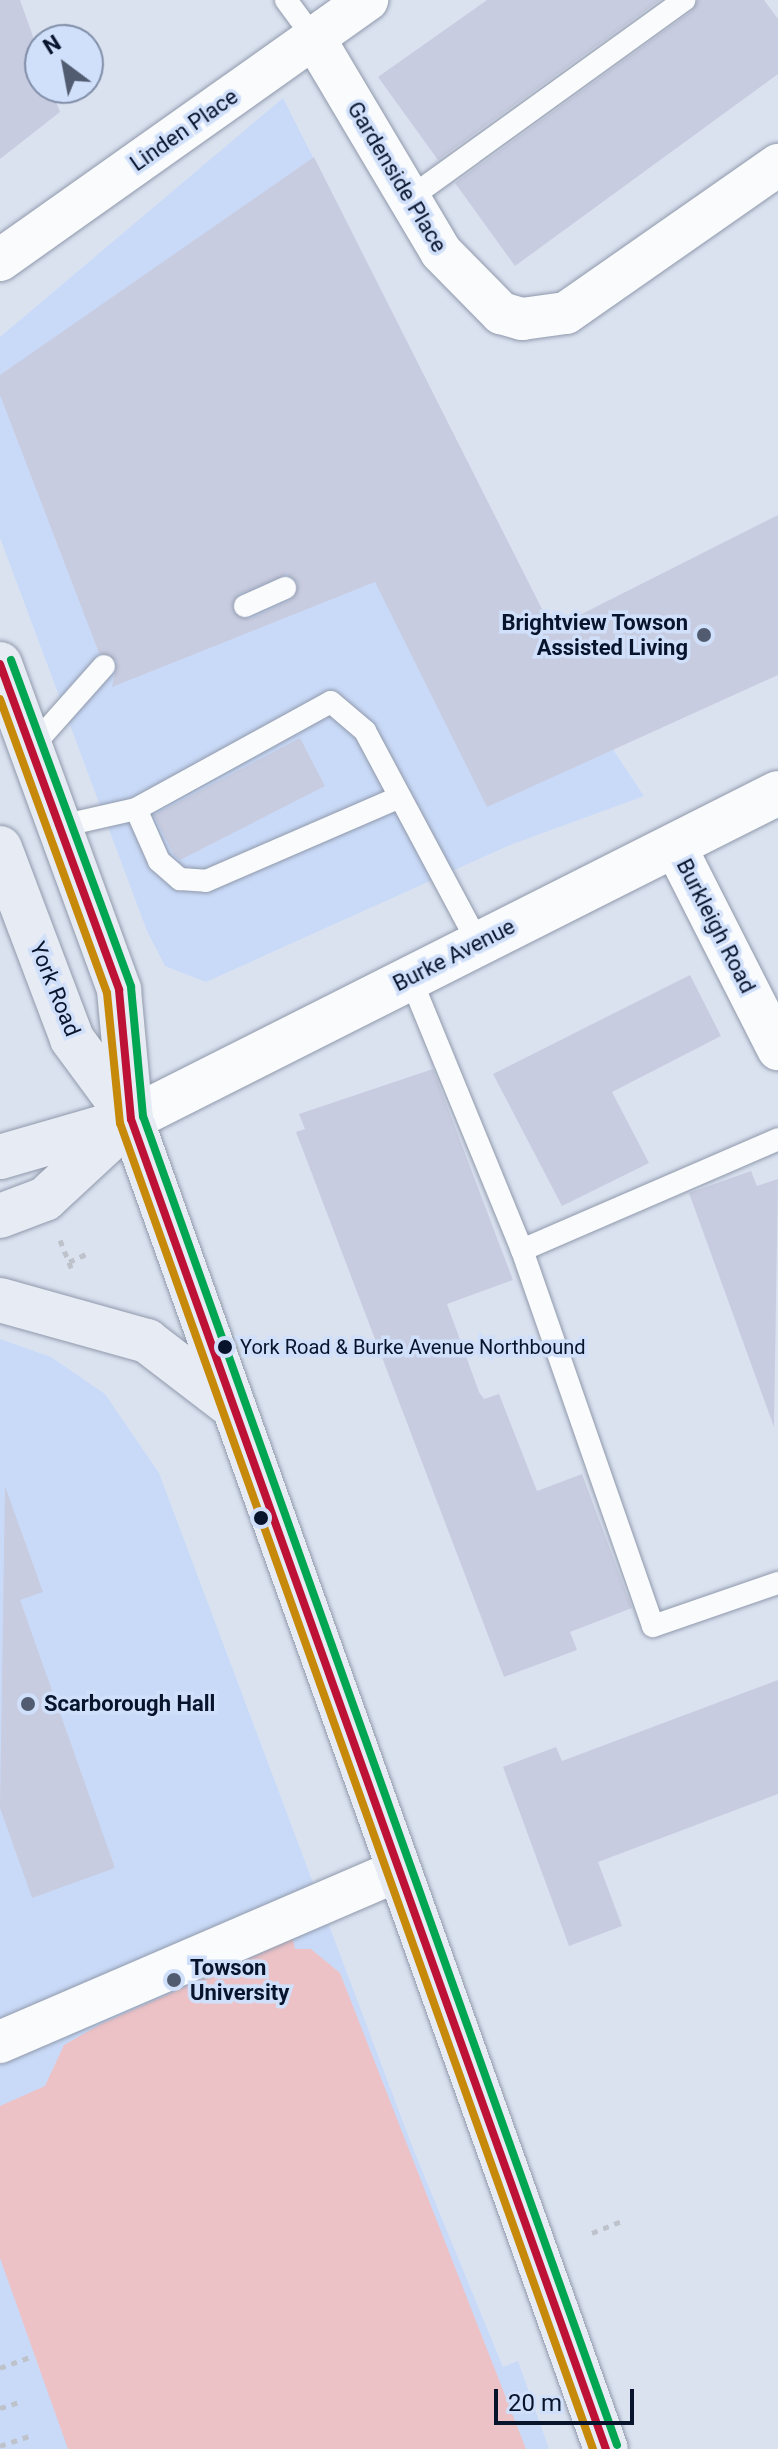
<!DOCTYPE html>
<html>
<head>
<meta charset="utf-8">
<style>
  body { margin:0 }
  #map { position:relative; width:778px; height:2449px; overflow:hidden; background:#dae2f0; font-family:Roboto,sans-serif }
  div>[style] { position:absolute }
  [style*='--x'] { left:calc(var(--x)*1px); top:calc(var(--y)*1px); width:calc(var(--w)*1px); rotate:calc(var(--a)*1deg) }
  .built>* { inset:0; background:#c9daf8 }
  .green>* { inset:0; background:#ecc2c6 }
  .building>* { inset:0; background:#c8cce0 }
  .path>* { height:5px; margin-top:-2.5px; transform-origin:0; background:repeating-linear-gradient(90deg,#bec2ca 0 6px,transparent 0 12px) }
  .roads { filter:drop-shadow(0 0 2px #9099ab) drop-shadow(0 0 2px #9099ab) }
  .service>* { height:22px; margin:-11px; padding:0 11px; transform-origin:11px; border-radius:11px; background:#f9fbfd }
  .minor>* { height:42px; margin:-21px; padding:0 21px; transform-origin:21px; border-radius:21px; background:#f9fbfd }
  .tertiary>* { height:44px; margin:-22px; padding:0 22px; transform-origin:22px; border-radius:22px; background:#f9fbfd }
  .primary>* { height:44px; margin:-22px; padding:0 22px; transform-origin:22px; border-radius:22px; background:#e7ebf3 }
  .bus-1>* { height:8px; margin:-4px; padding:0 4px; transform-origin:4px; border-radius:4px; background:#be1136 }
  .bus-2>* { height:8px; margin:-4px; padding:0 4px; transform-origin:4px; border-radius:4px; background:#c78909 }
  .bus-3>* { height:8px; margin:-4px; padding:0 4px; transform-origin:4px; border-radius:4px; background:#00a651 }
  .dots>* { width:22px; height:22px; translate:-50% -50%; box-sizing:border-box; border:4px solid #d0dffa; border-radius:50% }
  span { translate:-50% -50%; white-space:nowrap; text-align:center; line-height:1.15; -webkit-text-stroke:7px #d0dffa; paint-order:stroke }
  .bus-label { font-size:20px; color:#08142c }
  .left { translate:0 -50%; text-align:left }
  .street-label { font-size:22px; color:#08142c }
  .poi-label { font-size:22px; color:#08142c; font-weight:700 }
  .right { translate:-100% -50%; text-align:right }
  .north { position:absolute; left:24px; top:24px; width:80px; height:80px; box-sizing:border-box; background:#d0dffa; border:2px solid #808ea8; border-radius:50%; rotate:328deg; font-size:22px; font-weight:700; line-height:32px; text-align:center; color:#08142c }
  .north::after { content:''; display:block; margin:auto; width:28px; height:36px; background:#525c71; clip-path:polygon(50% 0,100% 100%,50% 72%,0 100%) }
  .scale { position:absolute; left:494px; top:2389px; width:140px; height:36px; box-sizing:border-box; border:4px solid #08142c; border-top:0; padding-left:10px; font-size:24px; line-height:28px; white-space:nowrap; color:#08142c; -webkit-text-stroke:6px #d0dffa; paint-order:stroke }
</style>
</head>
<body>
<div id="map">
  <div class="built">
    <i style="clip-path:polygon(283px 98px,612px 748px,644px 796px,510px 845px,206px 982px,165px 966px,147px 931px,0 538px,0 337px)"></i>
    <i style="clip-path:polygon(0 1339px,51px 1357px,105px 1394px,159px 1473px,412px 2146px,503px 2367px,518px 2361px,549px 2449px,0 2449px)"></i>
  </div>
  <div class="green">
    <i style="clip-path:polygon(293px 1939px,295px 1949px,311px 1949px,340px 1973px,526px 2449px,68px 2449px,0 2258px,0 2106px,45px 2086px,64px 2045px,101px 2024px)"></i>
  </div>
  <div class="building">
    <i style="clip-path:polygon(0 0,20px 0,40px 56px,40px 88px,51px 88px,60px 112px,0 159px)"></i>
    <i style="clip-path:polygon(487px 0,660px 0,438px 160px,378px 77px)"></i>
    <i style="clip-path:polygon(698px 0,764px 0,778px 19px,778px 74px,515px 266px,455px 183px,692px 11px)"></i>
    <i style="clip-path:polygon(evenodd,314px 157px,552px 629px,778px 515px,778px 675px,487px 807px,375px 582px,112px 687px,117px 661px,99px 653px,0 395px,0 375px,314px 157px,287px 574px,298px 583px,291px 600px,250px 619px,233px 612px,239px 594px,287px 574px)"></i>
    <i style="clip-path:polygon(300px 738px,325px 786px,180px 860px,174px 855px,154px 815px)"></i>
    <i style="clip-path:polygon(690px 975px,721px 1036px,612px 1092px,649px 1163px,562px 1206px,493px 1074px)"></i>
    <i style="clip-path:polygon(433px 1069px,513px 1280px,447px 1304px,479px 1392px,484px 1399px,499px 1394px,537px 1491px,582px 1474px,632px 1608px,570px 1632px,577px 1650px,504px 1677px,296px 1132px,305px 1129px,299px 1114px)"></i>
    <i style="clip-path:polygon(751px 1171px,757px 1186px,778px 1179px,774px 1427px,689px 1193px)"></i>
    <i style="clip-path:polygon(5px 1486px,43px 1592px,20px 1600px,115px 1868px,32px 1898px,0 1808px)"></i>
    <i style="clip-path:polygon(778px 1680px,778px 1794px,598px 1862px,622px 1926px,569px 1946px,503px 1767px,556px 1747px,562px 1761px)"></i>
  </div>
  <div class="path">
    <i style="--x:60;--y:1240;--w:35;--a:68"></i>
    <i style="--x:69;--y:1262;--w:21;--a:-25"></i>
    <i style="--x:592;--y:2233;--w:32;--a:-22"></i>
    <i style="--x:0;--y:2368;--w:33;--a:-20"></i>
    <i style="--x:0;--y:2408;--w:24;--a:-17"></i>
    <i style="--x:0;--y:2446;--w:36;--a:-19"></i>
  </div>
  <div class="roads">
    <div class="service">
      <i style="--x:286;--y:0;--w:47;--a:53.6"></i>
      <i style="--x:407;--y:200;--w:342;--a:-35.8"></i>
      <i style="--x:245;--y:606;--w:44;--a:-24.2"></i>
      <i style="--x:30;--y:749;--w:111;--a:-48.3"></i>
      <i style="--x:136;--y:809;--w:57;--a:66.1"></i>
      <i style="--x:159;--y:861;--w:28;--a:41"></i>
      <i style="--x:180;--y:879;--w:26;--a:4"></i>
      <i style="--x:206;--y:881;--w:211;--a:-23.4"></i>
      <i style="--x:61;--y:826;--w:77;--a:-12.8"></i>
      <i style="--x:136;--y:809;--w:222;--a:-28.8"></i>
      <i style="--x:331;--y:702;--w:45;--a:40.5"></i>
      <i style="--x:365;--y:731;--w:240;--a:61.9"></i>
      <i style="--x:410;--y:977;--w:295;--a:67.7"></i>
      <i style="--x:522;--y:1250;--w:398;--a:70.8"></i>
      <i style="--x:653;--y:1626;--w:132;--a:-19"></i>
      <i style="--x:522;--y:1250;--w:279;--a:-23.4"></i>
    </div>
    <div class="minor">
      <i style="--x:314;--y:38;--w:249;--a:59.3"></i>
      <i style="--x:441;--y:252;--w:86;--a:45.5"></i>
      <i style="--x:501;--y:313;--w:22;--a:16"></i>
      <i style="--x:522;--y:319;--w:44;--a:-7.8"></i>
      <i style="--x:566;--y:313;--w:259;--a:-34.9"></i>
      <i style="--x:0;--y:260;--w:450;--a:-35.3"></i>
      <i style="--x:675;--y:846;--w:228;--a:63.1"></i>
      <i style="--x:0;--y:2042;--w:434;--a:-23.3"></i>
    </div>
    <div class="tertiary">
      <i style="--x:131;--y:1119;--w:724;--a:-26.74"></i>
    </div>
    <div class="primary">
      <i style="--x:0;--y:664;--w:347;--a:69.9"></i>
      <i style="--x:119;--y:990;--w:130;--a:84.7"></i>
      <i style="--x:131;--y:1119;--w:1412;--a:70.35"></i>
      <i style="--x:0;--y:848;--w:204;--a:69.3"></i>
      <i style="--x:72;--y:1039;--w:99;--a:53.6"></i>
      <i style="--x:0;--y:1157;--w:129;--a:-16.2"></i>
      <i style="--x:0;--y:1216;--w:48;--a:-20.7"></i>
      <i style="--x:45;--y:1199;--w:117;--a:-42.9"></i>
      <i style="--x:0;--y:1300;--w:153;--a:15.6"></i>
      <i style="--x:147;--y:1341;--w:108;--a:37.5"></i>
    </div>
  </div>
  <div class="bus-1">
    <i style="--x:0;--y:664;--w:347;--a:69.9"></i>
    <i style="--x:119;--y:990;--w:130;--a:84.7"></i>
    <i style="--x:131;--y:1119;--w:1412;--a:70.35"></i>
  </div>
  <div class="bus-2">
    <i style="--x:0;--y:699;--w:313;--a:70"></i>
    <i style="--x:107;--y:993;--w:131;--a:84.3"></i>
    <i style="--x:120;--y:1123;--w:1408;--a:70.37"></i>
  </div>
  <div class="bus-3">
    <i style="--x:11;--y:660;--w:348;--a:69.8"></i>
    <i style="--x:131;--y:987;--w:130;--a:84.7"></i>
    <i style="--x:143;--y:1116;--w:1411;--a:70.37"></i>
  </div>
  <div class="dots">
    <i style="left:704px;top:635px;background:#525c71"></i>
    <i style="left:225px;top:1347px;background:#08142c"></i>
    <i style="left:261px;top:1518px;background:#08142c"></i>
    <i style="left:28px;top:1704px;background:#525c71"></i>
    <i style="left:174px;top:1980px;background:#525c71"></i>
  </div>
  <div class="bus-label">
    <span class="left" style="left:240px;top:1347px">York Road &amp; Burke Avenue Northbound</span>
  </div>
  <div class="street-label">
    <span style="left:184px;top:130px;rotate:-35deg">Linden Place</span>
    <span style="left:397px;top:177px;rotate:59deg">Gardenside Place</span>
    <span style="left:716px;top:926px;rotate:63deg">Burkleigh Road</span>
    <span style="left:454px;top:955px;rotate:-27deg">Burke Avenue</span>
    <span style="left:55px;top:989px;rotate:68deg">York Road</span>
  </div>
  <div class="poi-label">
    <span class="right" style="left:688px;top:635px">Brightview Towson<br>Assisted Living</span>
    <span class="left" style="left:44px;top:1704px">Scarborough Hall</span>
    <span class="left" style="left:190px;top:1980px">Towson<br>University</span>
  </div>
  <div class="north">N</div>
  <div class="scale">20 m</div>
</div>
</body>
</html>
